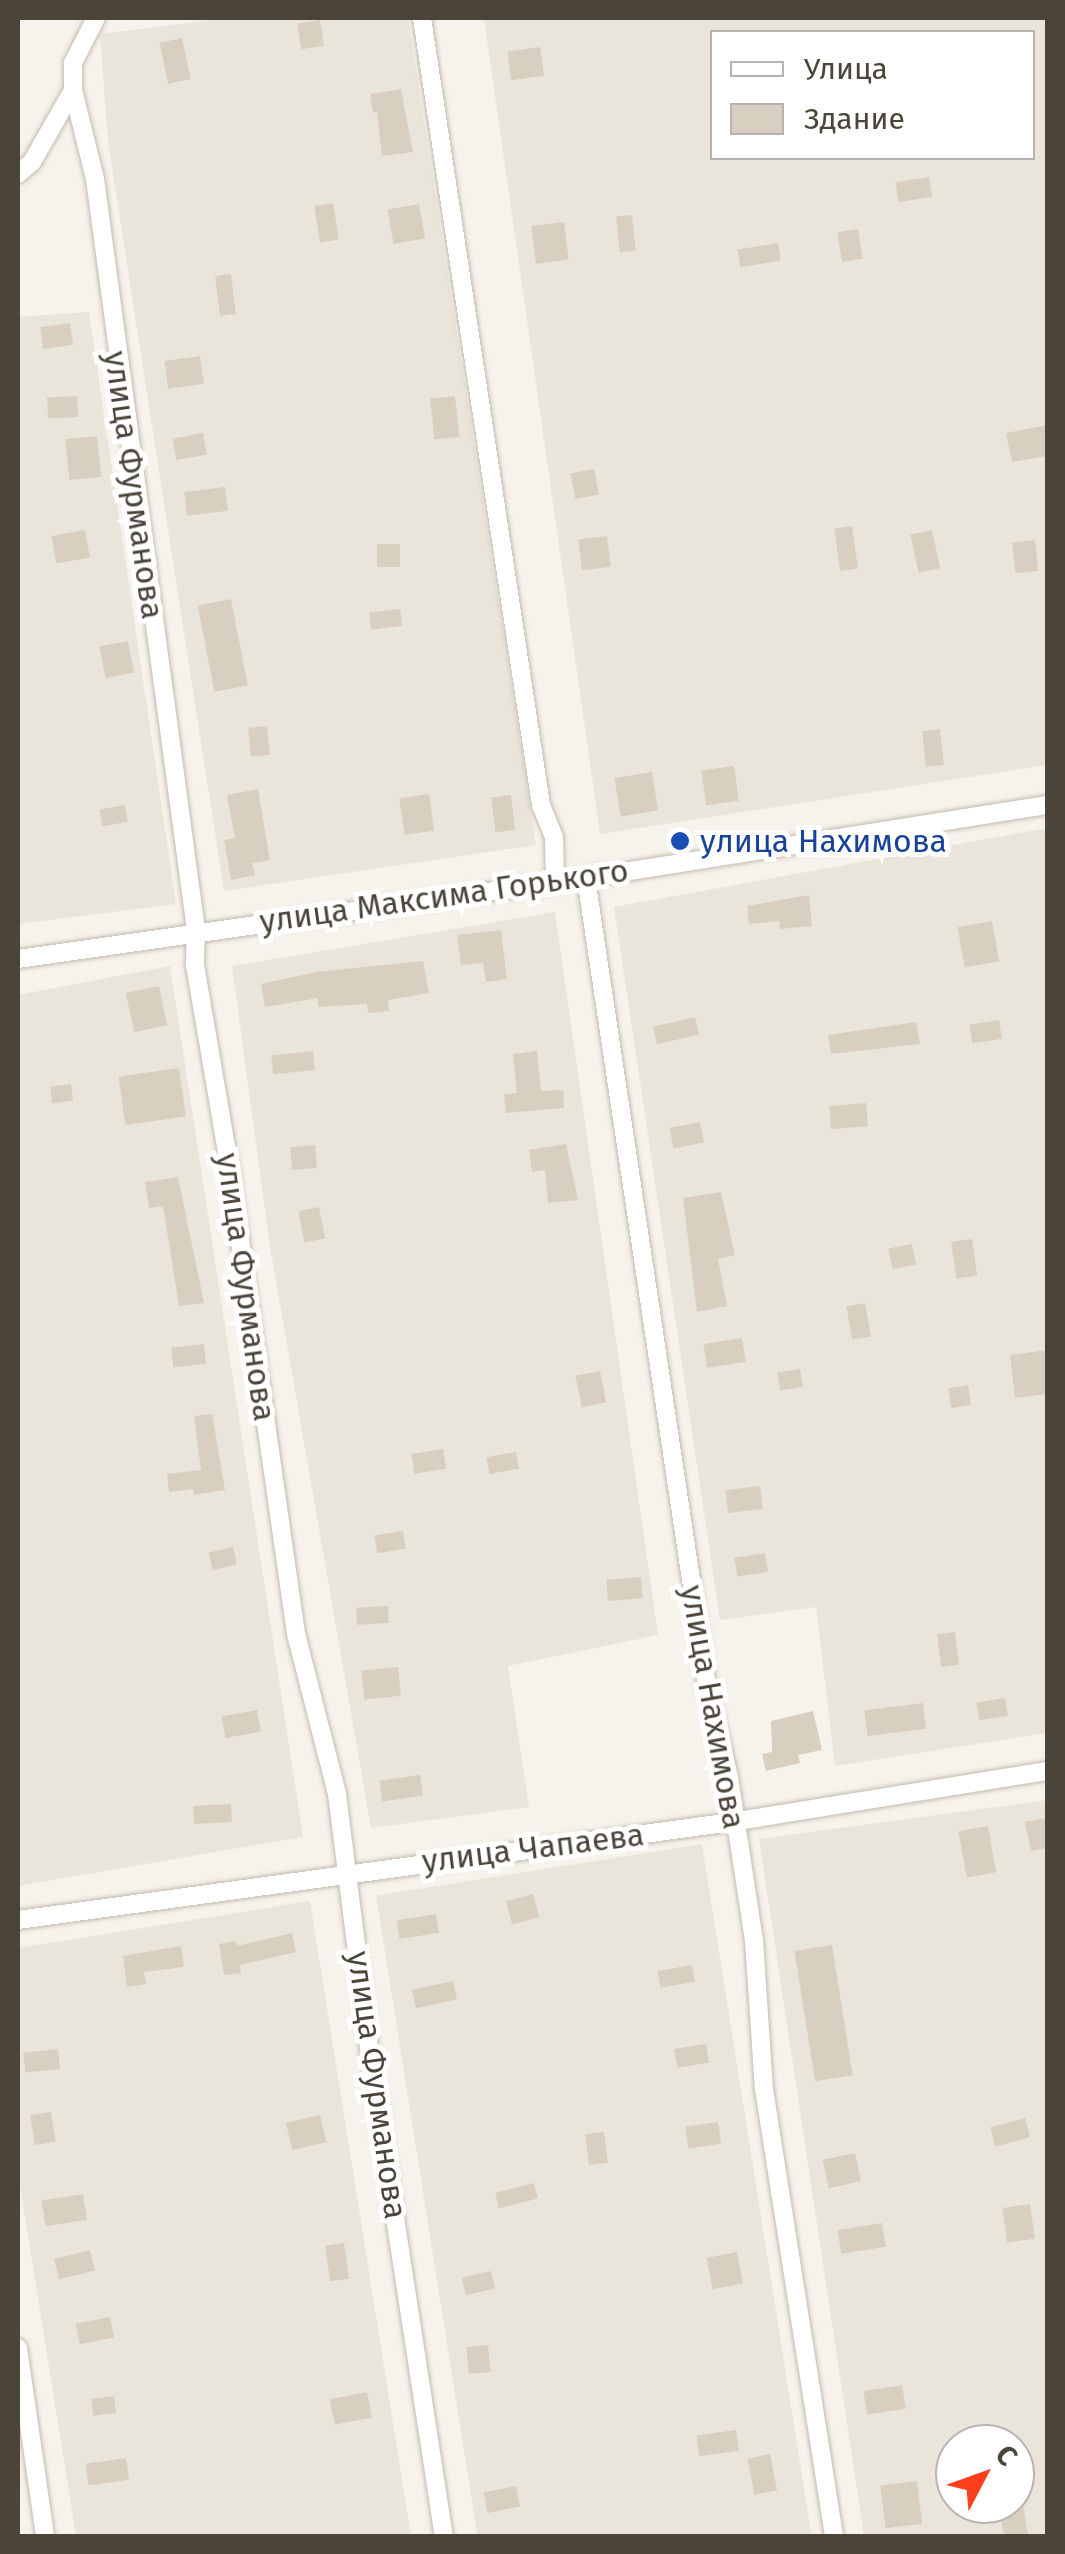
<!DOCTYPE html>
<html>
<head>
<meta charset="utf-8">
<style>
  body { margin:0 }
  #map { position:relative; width:1065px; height:2554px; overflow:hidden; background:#f6f3ec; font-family:"Fira Sans",sans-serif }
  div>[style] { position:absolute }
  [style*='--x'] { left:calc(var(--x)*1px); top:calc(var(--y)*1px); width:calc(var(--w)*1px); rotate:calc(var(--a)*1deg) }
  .residential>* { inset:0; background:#eae5da; transform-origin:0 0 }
  .building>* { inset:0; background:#d8cfc1; transform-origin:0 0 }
  .roads { filter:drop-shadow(0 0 2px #c2bbae) drop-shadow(0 0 2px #c2bbae) }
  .street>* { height:18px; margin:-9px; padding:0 9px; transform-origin:9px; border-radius:9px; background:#fff }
  .dots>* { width:28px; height:28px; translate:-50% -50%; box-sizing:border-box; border:5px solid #fff; border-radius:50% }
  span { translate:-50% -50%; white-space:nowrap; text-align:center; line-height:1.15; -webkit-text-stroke:10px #fff; paint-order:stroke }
  .street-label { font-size:32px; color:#4b4439 }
  .transit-label { font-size:32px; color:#164399 }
  .left { translate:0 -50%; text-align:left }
  .frame { position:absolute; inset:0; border:20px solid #4b4439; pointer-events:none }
  .legend { position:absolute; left:710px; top:30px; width:325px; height:130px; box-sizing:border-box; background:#fff; border:2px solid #b7b4b0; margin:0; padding:12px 18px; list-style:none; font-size:30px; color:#4b4439 }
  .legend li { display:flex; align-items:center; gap:20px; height:50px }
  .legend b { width:50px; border:2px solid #b7b4b0 }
  .north { position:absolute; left:935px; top:2424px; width:100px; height:100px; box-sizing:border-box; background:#fff; border:2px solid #b7b4b0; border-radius:50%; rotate:49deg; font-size:28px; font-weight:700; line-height:40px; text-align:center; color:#4b4439 }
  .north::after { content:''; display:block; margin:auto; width:35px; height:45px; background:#fc3f1d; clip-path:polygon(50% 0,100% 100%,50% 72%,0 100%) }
</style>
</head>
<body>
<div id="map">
  <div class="residential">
    <i style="clip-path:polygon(226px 18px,408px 18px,536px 845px,224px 891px,108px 142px,100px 34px)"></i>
    <i style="clip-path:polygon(evenodd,484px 18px,1047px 18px,1047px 765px,600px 834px,484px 18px,712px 32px,1032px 32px,1032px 158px,712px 158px,712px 32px)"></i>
    <i style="clip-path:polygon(89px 312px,176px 904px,18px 924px,18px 317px)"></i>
    <i style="clip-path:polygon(1047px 828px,1047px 1733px,835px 1766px,816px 1607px,720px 1620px,614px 907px)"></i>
    <i style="clip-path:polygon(555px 912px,658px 1635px,508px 1666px,529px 1807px,371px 1828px,270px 1247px,232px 966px)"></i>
    <i style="clip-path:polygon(170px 966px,303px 1837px,18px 1886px,18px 995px)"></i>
    <i style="clip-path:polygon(evenodd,1047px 1800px,1047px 2536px,864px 2536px,759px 1839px,1047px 1800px,955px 2444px,1015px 2444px,1015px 2504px,955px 2504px,955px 2444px)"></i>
    <i style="left:702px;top:1844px;width:700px;height:330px;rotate:81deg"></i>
    <i style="clip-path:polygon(310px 1901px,411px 2536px,76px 2536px,18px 2173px,18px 1948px)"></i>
  </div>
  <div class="building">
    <i style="left:320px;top:20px;width:26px;height:23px;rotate:81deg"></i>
    <i style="left:182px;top:38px;width:42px;height:23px;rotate:78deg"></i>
    <i style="left:540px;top:47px;width:29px;height:33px;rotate:82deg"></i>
    <i style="clip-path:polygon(401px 89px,413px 152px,382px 156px,377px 112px,373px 113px,370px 94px)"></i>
    <i style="left:929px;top:177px;width:20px;height:34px;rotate:81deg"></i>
    <i style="left:333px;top:203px;width:37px;height:19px;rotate:81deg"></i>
    <i style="left:419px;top:204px;width:35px;height:32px;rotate:80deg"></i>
    <i style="left:632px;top:215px;width:36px;height:16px;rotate:84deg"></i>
    <i style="left:564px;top:222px;width:38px;height:33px;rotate:83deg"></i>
    <i style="left:858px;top:229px;width:30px;height:21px;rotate:81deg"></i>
    <i style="left:778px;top:243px;width:18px;height:41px;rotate:81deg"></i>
    <i style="left:231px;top:274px;width:40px;height:16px;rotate:83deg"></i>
    <i style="left:70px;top:323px;width:22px;height:30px;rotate:82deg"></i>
    <i style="left:200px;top:356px;width:28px;height:36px;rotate:82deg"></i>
    <i style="left:77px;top:396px;width:21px;height:30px;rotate:87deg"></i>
    <i style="left:455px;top:396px;width:41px;height:25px;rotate:84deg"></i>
    <i style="clip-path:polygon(1048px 425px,1048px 456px,1012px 462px,1006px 433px)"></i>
    <i style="left:203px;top:433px;width:22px;height:31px;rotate:80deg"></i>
    <i style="left:97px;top:436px;width:41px;height:32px;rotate:84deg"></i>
    <i style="left:594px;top:469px;width:26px;height:24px;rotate:79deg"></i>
    <i style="left:225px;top:487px;width:24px;height:41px;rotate:83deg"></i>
    <i style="left:852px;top:526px;width:43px;height:18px;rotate:82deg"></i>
    <i style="left:85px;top:530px;width:28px;height:34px;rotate:80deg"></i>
    <i style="left:932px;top:530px;width:39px;height:22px;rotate:78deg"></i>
    <i style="left:607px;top:536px;width:31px;height:29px;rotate:83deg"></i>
    <i style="left:1035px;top:540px;width:31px;height:23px;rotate:84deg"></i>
    <i style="left:377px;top:544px;width:23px;height:23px"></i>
    <i style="left:231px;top:599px;width:88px;height:34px;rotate:79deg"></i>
    <i style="left:400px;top:609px;width:17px;height:31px;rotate:83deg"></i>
    <i style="left:128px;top:641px;width:32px;height:29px;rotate:79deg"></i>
    <i style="left:267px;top:726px;width:29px;height:19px;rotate:84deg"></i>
    <i style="left:940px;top:729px;width:36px;height:18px;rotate:84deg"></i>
    <i style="left:734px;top:766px;width:35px;height:33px;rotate:82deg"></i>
    <i style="left:652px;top:772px;width:39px;height:38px;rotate:81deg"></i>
    <i style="clip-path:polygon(258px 789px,270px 860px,252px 863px,255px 875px,231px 880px,224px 840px,235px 838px,227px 795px)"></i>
    <i style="left:429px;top:794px;width:37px;height:30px;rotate:82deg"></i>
    <i style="left:511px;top:795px;width:35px;height:20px;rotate:83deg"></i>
    <i style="left:125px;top:805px;width:17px;height:26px;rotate:80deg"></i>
    <i style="clip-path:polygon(809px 895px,812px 926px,780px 929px,779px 921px,749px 924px,747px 906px)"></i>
    <i style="left:992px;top:921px;width:41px;height:35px;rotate:80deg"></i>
    <i style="clip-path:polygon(501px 930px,507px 979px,486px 982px,483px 963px,461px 965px,457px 935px)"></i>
    <i style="clip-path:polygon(423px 961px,429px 993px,388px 1000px,389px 1011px,368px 1013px,367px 1004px,318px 1007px,318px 998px,265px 1007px,261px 984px,316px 972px)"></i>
    <i style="left:159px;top:986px;width:40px;height:34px;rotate:78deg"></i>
    <i style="left:695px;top:1017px;width:18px;height:43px;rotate:77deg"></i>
    <i style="left:999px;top:1020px;width:19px;height:30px;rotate:81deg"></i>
    <i style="clip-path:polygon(916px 1022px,920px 1044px,831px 1054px,828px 1035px)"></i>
    <i style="left:313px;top:1051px;width:19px;height:42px;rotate:84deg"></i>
    <i style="clip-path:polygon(537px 1051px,541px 1091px,563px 1090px,564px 1108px,506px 1113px,504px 1094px,517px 1093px,513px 1054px)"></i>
    <i style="left:179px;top:1068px;width:49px;height:61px;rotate:82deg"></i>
    <i style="left:71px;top:1084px;width:17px;height:21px;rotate:83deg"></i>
    <i style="left:866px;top:1103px;width:23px;height:37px;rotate:85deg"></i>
    <i style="left:700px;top:1122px;width:21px;height:31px;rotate:79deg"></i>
    <i style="clip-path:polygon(566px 1144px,578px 1200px,548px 1203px,545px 1170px,532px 1172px,529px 1150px)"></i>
    <i style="left:315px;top:1145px;width:23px;height:25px;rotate:85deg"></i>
    <i style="clip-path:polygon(178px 1177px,204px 1303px,179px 1306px,163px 1206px,149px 1208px,145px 1182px)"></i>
    <i style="clip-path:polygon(721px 1192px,735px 1255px,718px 1259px,727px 1306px,697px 1312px,683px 1198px)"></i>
    <i style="left:319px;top:1207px;width:32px;height:21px;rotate:79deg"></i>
    <i style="left:972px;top:1239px;width:37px;height:21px;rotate:82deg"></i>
    <i style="left:912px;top:1244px;width:21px;height:24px;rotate:79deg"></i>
    <i style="left:865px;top:1303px;width:34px;height:19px;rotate:80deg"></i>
    <i style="left:742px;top:1338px;width:24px;height:39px;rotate:81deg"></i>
    <i style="left:204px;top:1344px;width:20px;height:33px;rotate:84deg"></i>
    <i style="clip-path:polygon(1048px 1350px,1048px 1394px,1015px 1398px,1010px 1355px)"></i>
    <i style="left:800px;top:1369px;width:18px;height:23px;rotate:81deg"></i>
    <i style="left:600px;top:1371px;width:32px;height:25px;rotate:79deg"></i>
    <i style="left:968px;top:1385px;width:20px;height:20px;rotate:81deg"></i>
    <i style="clip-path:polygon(212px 1414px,225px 1490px,194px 1495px,193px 1489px,169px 1492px,167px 1474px,201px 1470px,194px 1416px)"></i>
    <i style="left:443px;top:1449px;width:20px;height:32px;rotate:81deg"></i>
    <i style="left:516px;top:1452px;width:17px;height:30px;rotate:80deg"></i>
    <i style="left:760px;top:1486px;width:23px;height:35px;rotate:83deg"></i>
    <i style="left:403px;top:1531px;width:18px;height:29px;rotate:81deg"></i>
    <i style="left:233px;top:1547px;width:18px;height:25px;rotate:77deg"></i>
    <i style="left:765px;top:1553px;width:19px;height:31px;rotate:81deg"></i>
    <i style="left:641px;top:1577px;width:21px;height:35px;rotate:85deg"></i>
    <i style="left:388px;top:1606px;width:17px;height:32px;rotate:87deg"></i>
    <i style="left:955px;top:1632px;width:33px;height:18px;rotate:83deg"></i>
    <i style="left:398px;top:1667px;width:29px;height:37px;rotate:84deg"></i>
    <i style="left:1005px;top:1698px;width:18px;height:29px;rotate:81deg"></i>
    <i style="left:923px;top:1703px;width:26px;height:59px;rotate:83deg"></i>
    <i style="left:257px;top:1710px;width:22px;height:36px;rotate:80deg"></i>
    <i style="clip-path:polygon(813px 1711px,822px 1750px,798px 1755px,800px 1763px,766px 1771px,762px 1754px,772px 1752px,771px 1721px)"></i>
    <i style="left:420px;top:1775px;width:21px;height:41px;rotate:82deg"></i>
    <i style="left:231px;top:1804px;width:18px;height:38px;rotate:87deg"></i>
    <i style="clip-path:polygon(1048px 1818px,1048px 1848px,1031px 1851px,1025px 1822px)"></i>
    <i style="left:988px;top:1826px;width:47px;height:30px;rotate:80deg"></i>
    <i style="left:533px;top:1894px;width:24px;height:28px;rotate:75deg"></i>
    <i style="left:436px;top:1914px;width:19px;height:40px;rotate:81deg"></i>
    <i style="clip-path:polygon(292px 1933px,296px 1952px,240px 1965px,241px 1973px,224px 1975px,219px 1944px,236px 1941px,237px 1946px)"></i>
    <i style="left:832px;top:1945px;width:132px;height:38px;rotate:81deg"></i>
    <i style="clip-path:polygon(181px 1946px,184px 1967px,144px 1972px,146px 1984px,127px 1987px,123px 1956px)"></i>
    <i style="left:692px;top:1965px;width:17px;height:35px;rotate:80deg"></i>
    <i style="left:453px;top:1981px;width:19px;height:42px;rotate:78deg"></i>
    <i style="left:706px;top:2044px;width:19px;height:32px;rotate:81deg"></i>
    <i style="left:58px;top:2049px;width:20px;height:35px;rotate:84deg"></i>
    <i style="left:51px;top:2112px;width:30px;height:21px;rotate:81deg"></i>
    <i style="left:320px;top:2115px;width:28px;height:35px;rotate:77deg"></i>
    <i style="left:1025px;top:2118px;width:20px;height:36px;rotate:75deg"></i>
    <i style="left:718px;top:2122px;width:22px;height:33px;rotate:82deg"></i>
    <i style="left:604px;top:2132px;width:31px;height:19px;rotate:83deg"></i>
    <i style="left:855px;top:2153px;width:29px;height:33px;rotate:78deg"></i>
    <i style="left:534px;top:2183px;width:16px;height:40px;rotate:76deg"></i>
    <i style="left:83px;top:2194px;width:26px;height:42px;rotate:81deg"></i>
    <i style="left:1030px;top:2204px;width:35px;height:28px;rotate:82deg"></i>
    <i style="left:882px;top:2223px;width:24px;height:45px;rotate:81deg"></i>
    <i style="left:344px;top:2243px;width:36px;height:19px;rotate:82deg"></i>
    <i style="left:90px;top:2250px;width:21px;height:37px;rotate:76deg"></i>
    <i style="left:737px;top:2252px;width:32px;height:31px;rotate:79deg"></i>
    <i style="left:491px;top:2271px;width:18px;height:30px;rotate:77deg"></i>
    <i style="left:110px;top:2317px;width:21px;height:35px;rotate:79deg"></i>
    <i style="left:488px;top:2345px;width:27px;height:22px;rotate:84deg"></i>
    <i style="left:902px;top:2385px;width:24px;height:39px;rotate:81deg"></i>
    <i style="left:367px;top:2392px;width:26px;height:38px;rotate:79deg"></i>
    <i style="left:114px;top:2396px;width:17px;height:23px;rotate:83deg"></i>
    <i style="left:736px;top:2430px;width:21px;height:40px;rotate:82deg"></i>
    <i style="left:770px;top:2454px;width:37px;height:23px;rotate:79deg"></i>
    <i style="left:126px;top:2458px;width:22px;height:41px;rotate:82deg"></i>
    <i style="left:917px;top:2481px;width:43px;height:37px;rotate:83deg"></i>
    <i style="left:516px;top:2486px;width:21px;height:33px;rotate:79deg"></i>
    <i style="clip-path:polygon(1023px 2504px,1028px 2536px,1004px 2536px,999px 2508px)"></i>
  </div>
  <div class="roads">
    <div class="street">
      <i style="--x:96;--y:18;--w:51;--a:117.1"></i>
      <i style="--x:73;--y:63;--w:27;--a:90"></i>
      <i style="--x:73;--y:90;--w:92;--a:76.1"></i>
      <i style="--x:95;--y:179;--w:758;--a:82.34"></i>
      <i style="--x:196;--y:930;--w:35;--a:92"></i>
      <i style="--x:195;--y:965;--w:208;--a:80.3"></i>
      <i style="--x:230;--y:1170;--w:469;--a:81.9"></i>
      <i style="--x:296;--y:1634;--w:165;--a:75.6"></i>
      <i style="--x:337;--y:1794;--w:262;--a:82.8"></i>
      <i style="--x:370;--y:2054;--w:488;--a:81.3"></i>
      <i style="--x:422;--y:18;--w:796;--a:81.4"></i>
      <i style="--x:541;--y:805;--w:35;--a:68"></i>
      <i style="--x:554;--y:838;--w:45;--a:88.7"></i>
      <i style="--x:18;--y:174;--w:18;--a:-41"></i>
      <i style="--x:32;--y:162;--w:83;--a:-60.3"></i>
      <i style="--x:586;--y:878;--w:811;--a:81.49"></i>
      <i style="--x:706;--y:1680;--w:100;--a:76.7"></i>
      <i style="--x:729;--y:1777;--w:165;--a:81.3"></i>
      <i style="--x:754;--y:1940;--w:149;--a:86.2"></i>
      <i style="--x:764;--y:2089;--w:452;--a:81.1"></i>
      <i style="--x:18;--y:959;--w:574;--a:-8.12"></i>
      <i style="--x:586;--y:878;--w:468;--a:-9"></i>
      <i style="--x:18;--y:1920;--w:721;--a:-7.82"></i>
      <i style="--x:732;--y:1822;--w:320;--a:-9.2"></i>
      <i style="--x:18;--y:2348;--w:190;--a:81.8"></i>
    </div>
  </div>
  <div class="dots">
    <i style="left:680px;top:841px;background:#1a4fb4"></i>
  </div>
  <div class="street-label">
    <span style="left:134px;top:485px;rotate:82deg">улица Фурманова</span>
    <span style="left:444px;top:896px;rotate:-8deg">улица Максима Горького</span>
    <span style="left:246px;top:1287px;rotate:82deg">улица Фурманова</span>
    <span style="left:713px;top:1707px;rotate:80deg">улица Нахимова</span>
    <span style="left:533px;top:1848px;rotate:-7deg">улица Чапаева</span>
    <span style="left:377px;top:2085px;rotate:82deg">улица Фурманова</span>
  </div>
  <div class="transit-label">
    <span class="left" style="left:700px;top:841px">улица Нахимова</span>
  </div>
  <div class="frame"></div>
  <ul class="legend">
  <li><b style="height:12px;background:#fff"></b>Улица</li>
  <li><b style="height:28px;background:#d8cfc1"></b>Здание</li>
  </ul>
  <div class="north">С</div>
</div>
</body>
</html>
